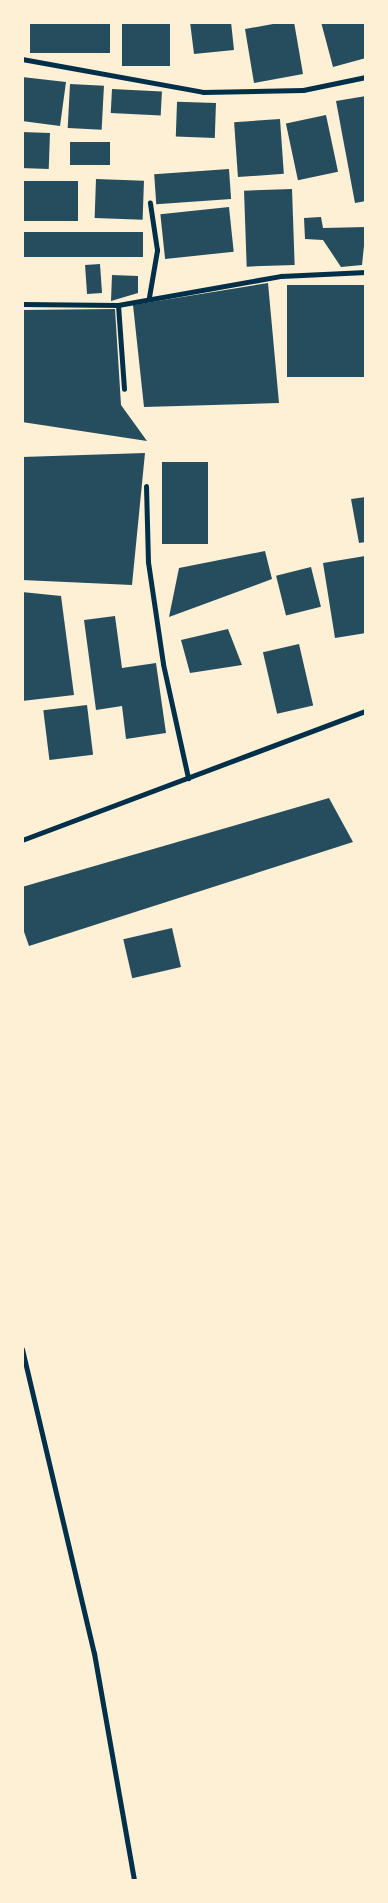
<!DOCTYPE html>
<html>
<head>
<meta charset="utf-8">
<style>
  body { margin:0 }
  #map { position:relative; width:388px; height:1903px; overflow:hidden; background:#fdf0d5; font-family:Helvetica,sans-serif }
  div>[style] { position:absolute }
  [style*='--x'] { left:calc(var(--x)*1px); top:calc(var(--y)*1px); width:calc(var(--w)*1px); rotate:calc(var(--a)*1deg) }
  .building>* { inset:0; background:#264d5e; transform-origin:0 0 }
  .minor>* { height:5px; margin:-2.5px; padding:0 2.5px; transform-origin:2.5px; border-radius:2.5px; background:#003049 }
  span { translate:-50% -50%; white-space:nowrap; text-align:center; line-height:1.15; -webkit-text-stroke:4px #fdf0d5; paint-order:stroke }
  .frame { position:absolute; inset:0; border:24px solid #fdf0d5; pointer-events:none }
</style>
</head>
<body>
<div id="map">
  <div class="building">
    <i style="left:30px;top:22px;width:80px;height:31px"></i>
    <i style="left:122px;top:22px;width:48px;height:44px"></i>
    <i style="clip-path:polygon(190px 22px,231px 22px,234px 50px,194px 54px)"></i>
    <i style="clip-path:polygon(284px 22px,294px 22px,303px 74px,254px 83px,245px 29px)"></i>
    <i style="clip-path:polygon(321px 22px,365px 22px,366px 58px,333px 67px)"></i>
    <i style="clip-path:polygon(22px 77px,66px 82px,60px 126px,22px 121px)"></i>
    <i style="left:70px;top:84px;width:34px;height:44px;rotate:3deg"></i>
    <i style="left:112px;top:89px;width:50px;height:24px;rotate:3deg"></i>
    <i style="clip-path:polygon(366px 96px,366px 201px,355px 203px,336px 101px)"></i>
    <i style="left:216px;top:103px;width:35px;height:39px;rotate:92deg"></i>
    <i style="left:326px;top:115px;width:58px;height:41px;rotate:78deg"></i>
    <i style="left:280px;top:119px;width:55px;height:46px;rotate:86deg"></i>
    <i style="left:22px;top:132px;width:28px;height:36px;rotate:2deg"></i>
    <i style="left:70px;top:142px;width:40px;height:23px"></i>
    <i style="left:229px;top:169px;width:30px;height:75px;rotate:86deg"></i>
    <i style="left:96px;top:179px;width:48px;height:39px;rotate:2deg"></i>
    <i style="left:78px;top:181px;width:40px;height:55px;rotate:90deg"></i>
    <i style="left:292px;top:189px;width:76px;height:48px;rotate:88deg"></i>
    <i style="left:229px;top:207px;width:45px;height:69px;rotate:84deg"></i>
    <i style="clip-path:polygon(321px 217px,323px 228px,366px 227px,362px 265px,341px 267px,323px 240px,305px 239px,304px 218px)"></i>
    <i style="left:143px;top:232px;width:25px;height:121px;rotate:90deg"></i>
    <i style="left:100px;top:264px;width:29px;height:15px;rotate:86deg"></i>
    <i style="clip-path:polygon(112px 275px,138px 276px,138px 293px,111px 301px)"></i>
    <i style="clip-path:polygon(268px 283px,279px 403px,144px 407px,133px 305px)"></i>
    <i style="left:366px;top:285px;width:92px;height:79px;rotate:90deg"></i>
    <i style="clip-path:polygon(115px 309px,121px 405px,147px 441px,22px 422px,22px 310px)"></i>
    <i style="clip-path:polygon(145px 453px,132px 585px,22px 580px,22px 457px)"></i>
    <i style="left:162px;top:462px;width:46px;height:82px"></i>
    <i style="clip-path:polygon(366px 497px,366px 542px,359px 543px,351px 499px)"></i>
    <i style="clip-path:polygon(265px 551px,272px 579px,169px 617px,179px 568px)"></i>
    <i style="clip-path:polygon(365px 556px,366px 633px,335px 638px,323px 563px)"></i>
    <i style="left:311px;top:567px;width:41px;height:36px;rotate:76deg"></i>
    <i style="clip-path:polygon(22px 592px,61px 596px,74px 695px,22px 701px)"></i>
    <i style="clip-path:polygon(115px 616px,122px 668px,156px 663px,166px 733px,126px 739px,122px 706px,96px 710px,84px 620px)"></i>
    <i style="clip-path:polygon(228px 629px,242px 665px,190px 673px,181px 640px)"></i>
    <i style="left:299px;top:644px;width:63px;height:37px;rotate:77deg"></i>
    <i style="left:87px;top:705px;width:50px;height:44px;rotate:83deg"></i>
    <i style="clip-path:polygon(329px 798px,353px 842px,29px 946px,22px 926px,22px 887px)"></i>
    <i style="left:172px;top:928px;width:40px;height:50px;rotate:77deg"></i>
  </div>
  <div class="minor">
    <i style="--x:22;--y:59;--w:184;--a:10.3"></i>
    <i style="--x:203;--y:92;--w:100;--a:-1.1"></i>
    <i style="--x:303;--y:90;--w:64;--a:-11.7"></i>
    <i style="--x:149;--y:297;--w:48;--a:-80.3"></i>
    <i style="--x:157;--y:250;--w:48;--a:-98.5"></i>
    <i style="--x:22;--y:304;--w:96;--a:0.6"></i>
    <i style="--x:118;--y:305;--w:166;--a:-10.1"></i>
    <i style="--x:281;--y:276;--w:85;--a:-2.7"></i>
    <i style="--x:118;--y:305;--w:84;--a:85.9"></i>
    <i style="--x:146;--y:486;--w:76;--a:88.5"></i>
    <i style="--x:148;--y:562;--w:103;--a:81.6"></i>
    <i style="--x:163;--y:664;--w:117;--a:77.6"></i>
    <i style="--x:22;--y:840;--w:367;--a:-20.6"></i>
    <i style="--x:22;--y:1349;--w:312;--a:76.7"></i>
    <i style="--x:94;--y:1653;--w:230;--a:80"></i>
  </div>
  <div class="frame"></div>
</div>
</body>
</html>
